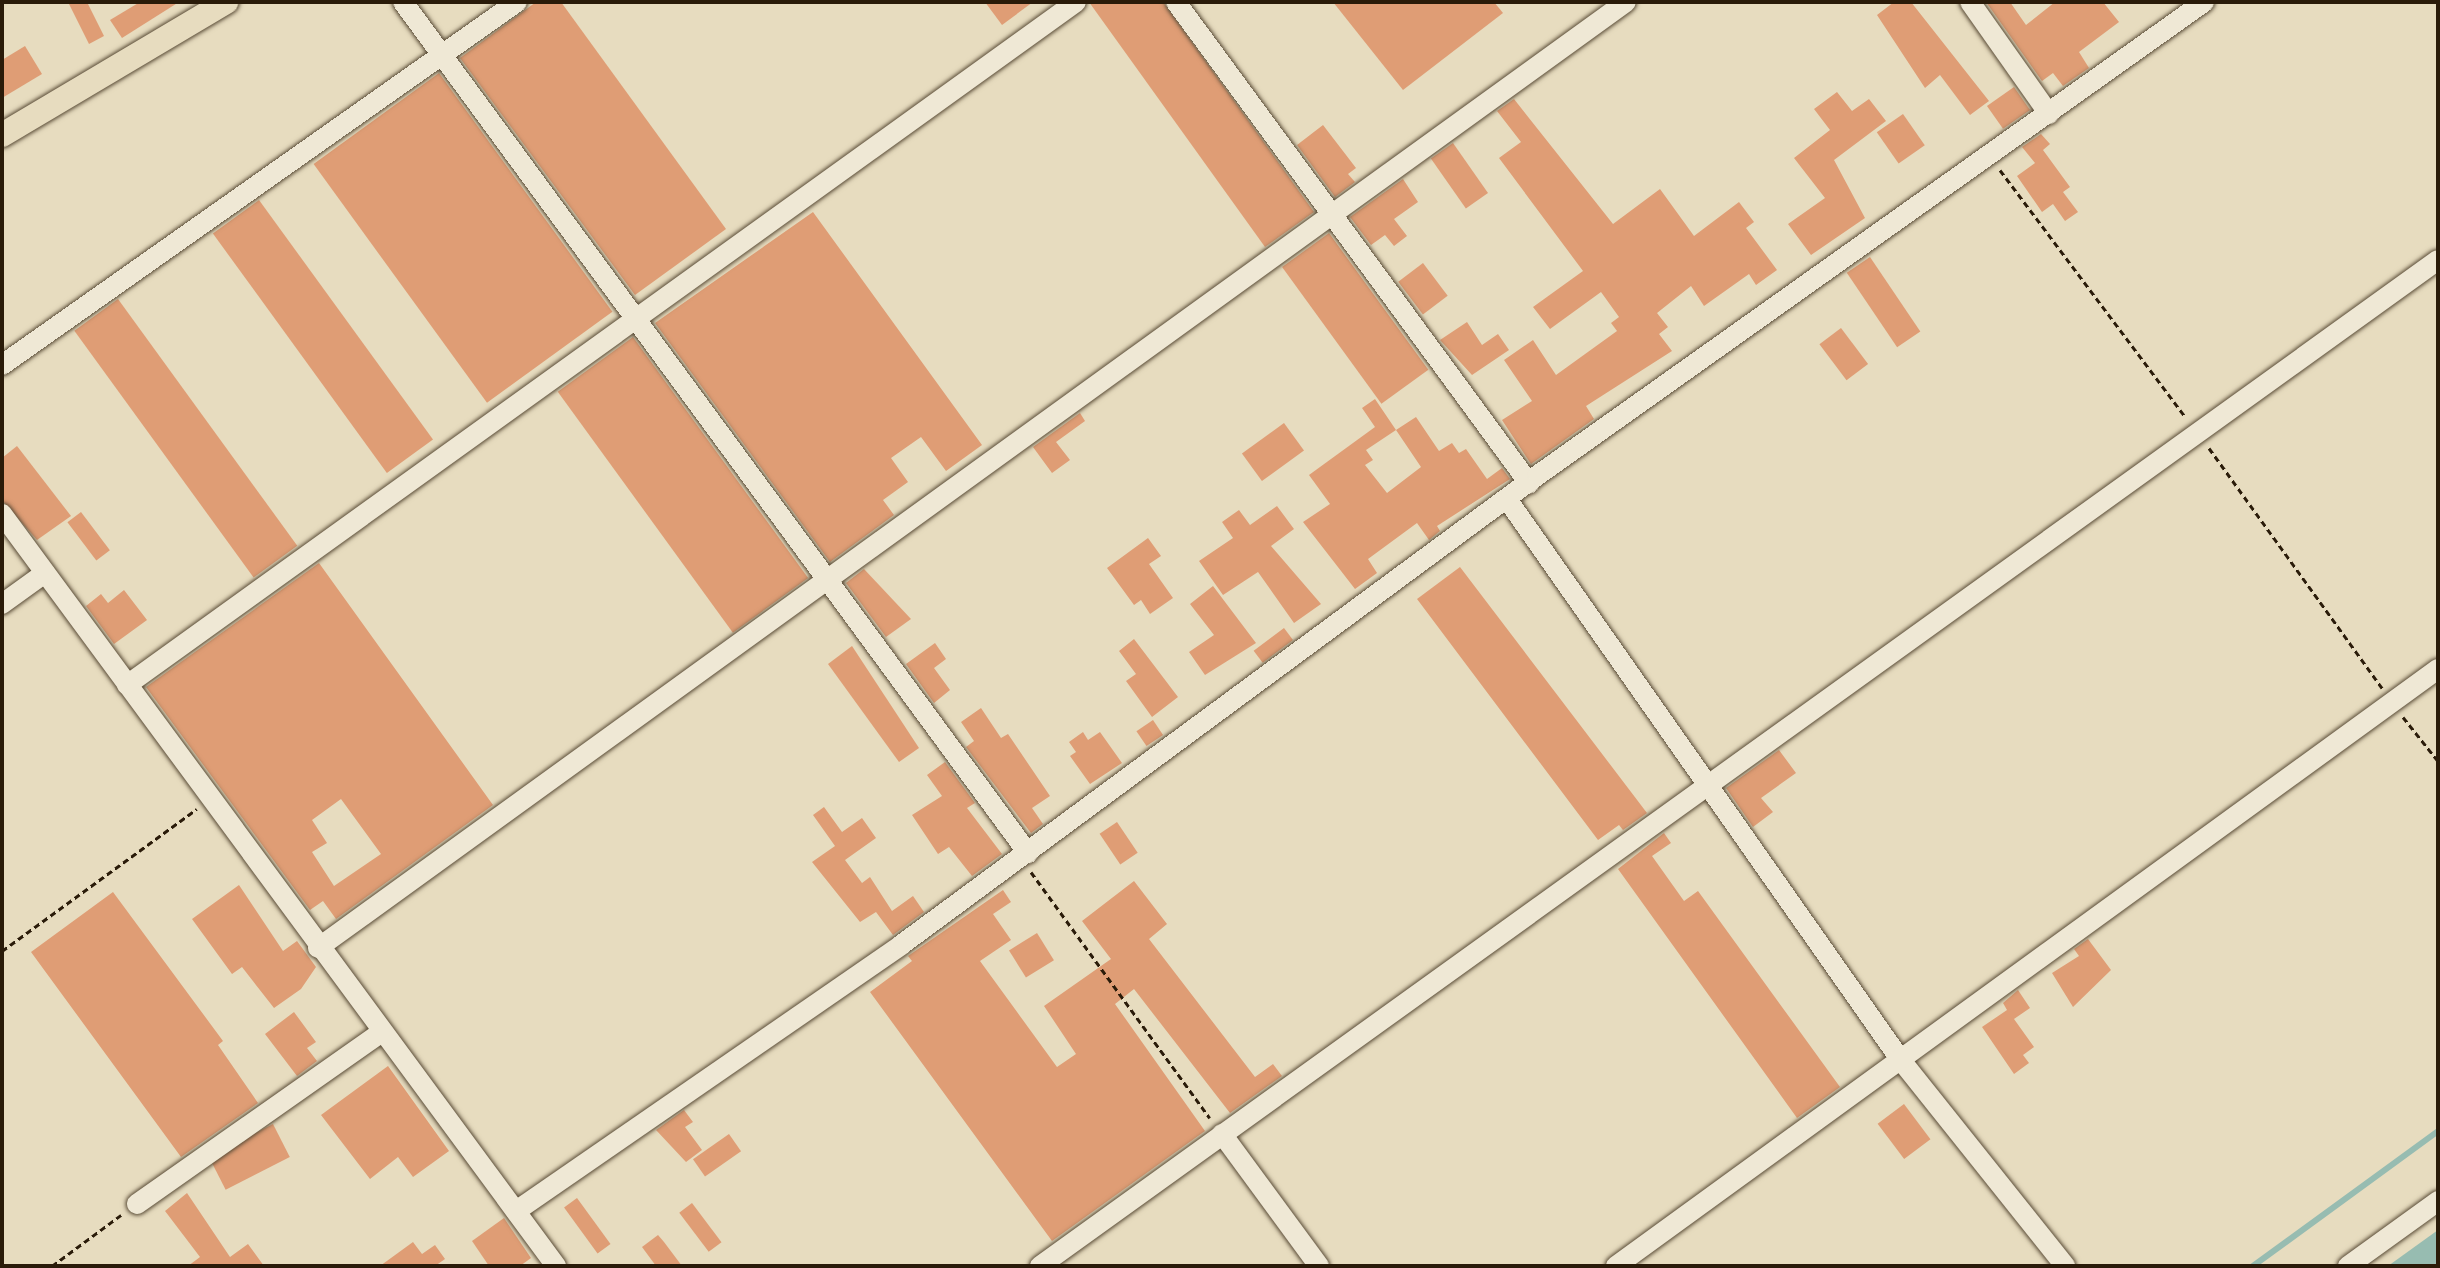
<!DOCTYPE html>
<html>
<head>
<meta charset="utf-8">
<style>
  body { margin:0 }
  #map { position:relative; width:2440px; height:1268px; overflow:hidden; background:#e7dcbf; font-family:"IM FELL Double Pica",serif }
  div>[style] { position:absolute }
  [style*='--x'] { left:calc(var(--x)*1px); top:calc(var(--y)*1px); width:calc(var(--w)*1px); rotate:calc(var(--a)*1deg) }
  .water>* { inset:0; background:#97bcb1 }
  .stream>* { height:6px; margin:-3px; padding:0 3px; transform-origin:3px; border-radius:3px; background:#97bcb1 }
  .building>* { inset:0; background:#df9d75; transform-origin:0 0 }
  .path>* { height:3px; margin-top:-1.5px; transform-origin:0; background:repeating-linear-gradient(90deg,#2a1b09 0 6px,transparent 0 10px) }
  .roads { filter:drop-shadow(0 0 2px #594b36) drop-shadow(0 0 2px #594b36) }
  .minor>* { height:20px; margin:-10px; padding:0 10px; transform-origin:10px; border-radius:10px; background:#efe8d5 }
  .major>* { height:24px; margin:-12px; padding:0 12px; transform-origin:12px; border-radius:12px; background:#e7dcbf }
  span { translate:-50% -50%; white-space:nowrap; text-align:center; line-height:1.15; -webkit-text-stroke:6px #efe8d5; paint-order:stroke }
  .frame { position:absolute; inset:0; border:4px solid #2a1b09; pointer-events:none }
</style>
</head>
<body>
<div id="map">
  <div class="water">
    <i style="clip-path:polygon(2438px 1230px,2438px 1266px,2388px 1266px)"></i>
  </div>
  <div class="stream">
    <i style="--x:2253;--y:1266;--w:229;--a:-36.1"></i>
  </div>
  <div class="building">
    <i style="clip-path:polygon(68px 2px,87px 2px,104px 36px,89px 44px)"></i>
    <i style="clip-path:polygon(140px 2px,179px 2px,122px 38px,110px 20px)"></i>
    <i style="clip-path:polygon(536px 2px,561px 2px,726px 229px,635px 295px,460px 58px)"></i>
    <i style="clip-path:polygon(985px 2px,1033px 2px,1002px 25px)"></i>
    <i style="clip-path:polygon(1089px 2px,1163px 2px,1314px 212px,1265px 247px)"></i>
    <i style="clip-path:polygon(1333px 2px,1494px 2px,1503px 13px,1403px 90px)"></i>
    <i style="clip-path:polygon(1894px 2px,1911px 2px,1989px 101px,1970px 115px,1940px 75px,1925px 88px,1877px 15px)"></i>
    <i style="clip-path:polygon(1986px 2px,2010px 2px,2026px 25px,2055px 2px,2103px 2px,2119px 22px,2079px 52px,2089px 68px,2063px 86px,2053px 73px,2042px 81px)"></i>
    <i style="clip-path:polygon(25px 46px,42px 74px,2px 98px,2px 60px)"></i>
    <i style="left:439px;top:73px;width:295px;height:155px;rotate:54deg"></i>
    <i style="left:2014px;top:87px;width:28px;height:33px;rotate:55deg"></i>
    <i style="clip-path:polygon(1837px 92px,1852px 111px,1869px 99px,1886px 121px,1834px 160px,1865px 218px,1811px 255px,1788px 224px,1825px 198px,1794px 158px,1830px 130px,1814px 109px)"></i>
    <i style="clip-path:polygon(1514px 99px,1613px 224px,1660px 189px,1694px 236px,1739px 202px,1754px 222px,1746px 228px,1777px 270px,1756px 285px,1749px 274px,1704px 306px,1691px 286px,1657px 313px,1668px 327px,1659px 334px,1672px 351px,1586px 406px,1594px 419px,1531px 464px,1502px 420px,1532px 401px,1504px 360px,1533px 340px,1556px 375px,1617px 331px,1611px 323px,1619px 317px,1601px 292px,1550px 329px,1533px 307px,1583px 271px,1499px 158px,1521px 142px,1497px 111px)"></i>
    <i style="left:1903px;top:114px;width:38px;height:32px;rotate:55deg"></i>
    <i style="clip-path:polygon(1323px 125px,1356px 168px,1348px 174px,1355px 182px,1335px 197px,1297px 145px)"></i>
    <i style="clip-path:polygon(2041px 134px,2050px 144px,2043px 150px,2070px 187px,2063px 192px,2078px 212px,2065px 221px,2053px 204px,2042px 212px,2017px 176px,2035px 163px,2022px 147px)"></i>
    <i style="left:1453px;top:143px;width:61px;height:27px;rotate:55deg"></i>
    <i style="clip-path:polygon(1403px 179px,1418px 202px,1394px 219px,1407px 236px,1394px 246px,1385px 235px,1371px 245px,1350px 217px)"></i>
    <i style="left:259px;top:200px;width:296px;height:57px;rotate:54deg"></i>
    <i style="clip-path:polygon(813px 212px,982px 445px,946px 471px,921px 437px,891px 458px,908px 482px,883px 500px,894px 515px,830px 562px,655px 323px)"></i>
    <i style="left:1329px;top:233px;width:169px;height:58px;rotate:54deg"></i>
    <i style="left:1870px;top:257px;width:90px;height:28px;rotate:56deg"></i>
    <i style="left:1423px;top:263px;width:41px;height:31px;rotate:53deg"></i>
    <i style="left:118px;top:299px;width:305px;height:54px;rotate:54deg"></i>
    <i style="clip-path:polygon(1467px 322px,1482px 345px,1498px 334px,1509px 350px,1472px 375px,1440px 340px)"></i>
    <i style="left:1841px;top:328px;width:45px;height:27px;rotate:53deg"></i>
    <i style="left:633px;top:337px;width:298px;height:93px;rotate:54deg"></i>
    <i style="clip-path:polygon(evenodd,1375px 399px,1396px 430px,1416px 417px,1439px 451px,1452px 443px,1459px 453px,1466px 449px,1487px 479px,1502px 468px,1510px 479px,1437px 526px,1440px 531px,1429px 540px,1417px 523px,1368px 559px,1377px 573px,1355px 589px,1303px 522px,1330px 504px,1309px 475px,1375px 427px,1362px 408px,1375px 399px,1396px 430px,1421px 467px,1387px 493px,1365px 465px,1373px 460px,1366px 450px,1396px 430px)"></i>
    <i style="clip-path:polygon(1080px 413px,1085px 421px,1056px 442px,1070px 460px,1052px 473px,1033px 447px)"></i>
    <i style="left:1284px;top:423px;width:34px;height:52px;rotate:54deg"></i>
    <i style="clip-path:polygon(17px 446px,71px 516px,37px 540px,2px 500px,2px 458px)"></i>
    <i style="clip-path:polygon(1277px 506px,1294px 529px,1271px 546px,1321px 604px,1294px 623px,1258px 572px,1223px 595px,1199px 561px,1233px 538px,1222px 522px,1239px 510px,1250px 525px)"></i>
    <i style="left:81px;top:512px;width:48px;height:17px;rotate:53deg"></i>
    <i style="clip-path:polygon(1148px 538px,1161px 556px,1149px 564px,1173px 598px,1150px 614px,1141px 600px,1134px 605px,1107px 568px)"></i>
    <i style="clip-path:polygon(evenodd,319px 563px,493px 805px,336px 919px,323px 901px,310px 910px,146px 687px,319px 563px,341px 799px,381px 854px,334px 886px,312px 852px,327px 843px,312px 820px,341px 799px)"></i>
    <i style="clip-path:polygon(1460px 567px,1647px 813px,1623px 830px,1619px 825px,1598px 840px,1417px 599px)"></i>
    <i style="clip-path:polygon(864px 569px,911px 619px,886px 637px,846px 583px)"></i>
    <i style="clip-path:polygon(1213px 586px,1256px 643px,1205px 675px,1189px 652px,1214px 635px,1190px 604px)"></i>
    <i style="clip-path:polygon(124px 590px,147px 620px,114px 644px,86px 606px,101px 594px,108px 603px)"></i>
    <i style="left:1284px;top:628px;width:15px;height:38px;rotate:53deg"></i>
    <i style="clip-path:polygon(1134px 639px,1178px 697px,1152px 717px,1126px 681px,1136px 674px,1119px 651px)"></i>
    <i style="clip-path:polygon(935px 643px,946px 659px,934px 668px,950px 690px,934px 703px,906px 664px)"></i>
    <i style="clip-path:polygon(852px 646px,919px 748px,899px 762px,828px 664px)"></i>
    <i style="clip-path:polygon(981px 708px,1001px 738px,1008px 734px,1050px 796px,1032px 808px,1043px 824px,1031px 833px,966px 747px,974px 741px,961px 722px)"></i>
    <i style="left:1153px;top:720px;width:18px;height:20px;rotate:56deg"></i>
    <i style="clip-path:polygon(1083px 732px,1088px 740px,1100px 732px,1122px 763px,1090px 784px,1070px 756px,1076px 752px,1069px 742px)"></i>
    <i style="clip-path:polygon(1779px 750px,1796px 773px,1761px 798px,1773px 812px,1753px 827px,1726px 788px)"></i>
    <i style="clip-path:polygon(945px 762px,975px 803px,967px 808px,1002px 854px,972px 876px,949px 847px,938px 854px,912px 815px,942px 796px,927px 775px)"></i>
    <i style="clip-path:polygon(824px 807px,842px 832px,862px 818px,876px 838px,845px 860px,862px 883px,870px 877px,892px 911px,913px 896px,924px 912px,893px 935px,876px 912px,860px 922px,812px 862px,835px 846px,813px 815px)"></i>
    <i style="left:1117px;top:822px;width:37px;height:21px;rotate:56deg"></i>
    <i style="clip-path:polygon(1664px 833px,1671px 843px,1652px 856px,1684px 901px,1698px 891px,1840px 1087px,1797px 1118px,1618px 869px)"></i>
    <i style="clip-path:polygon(1134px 881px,1167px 924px,1149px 939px,1255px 1077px,1273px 1064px,1282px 1076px,1230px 1113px,1134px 989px,1115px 1004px,1205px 1131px,1052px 1241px,870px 992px,912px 961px,908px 956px,1003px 890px,1011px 902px,993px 914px,1011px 940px,980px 961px,1057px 1067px,1076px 1054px,1044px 1006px,1111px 959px,1082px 921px)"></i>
    <i style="clip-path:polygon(239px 885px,283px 951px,297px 941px,316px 967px,301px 989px,274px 1008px,242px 967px,232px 974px,192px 919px)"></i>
    <i style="clip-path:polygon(113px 892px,223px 1041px,218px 1045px,258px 1103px,181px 1157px,31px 952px)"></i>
    <i style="left:1037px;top:933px;width:32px;height:33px;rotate:58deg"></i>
    <i style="clip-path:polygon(2088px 939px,2111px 970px,2073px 1007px,2052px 973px,2079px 956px,2074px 949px)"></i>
    <i style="clip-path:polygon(2018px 990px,2030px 1008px,2014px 1019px,2034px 1047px,2023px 1055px,2029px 1063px,2014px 1074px,1982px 1027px,2007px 1010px,2003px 1003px)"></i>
    <i style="clip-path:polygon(294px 1012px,316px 1042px,307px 1048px,317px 1061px,297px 1076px,265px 1034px)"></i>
    <i style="clip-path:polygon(388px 1066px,449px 1151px,413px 1177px,398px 1157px,370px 1179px,321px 1115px)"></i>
    <i style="left:1904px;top:1104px;width:44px;height:33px;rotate:53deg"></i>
    <i style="clip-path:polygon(684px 1110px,693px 1122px,685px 1127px,702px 1150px,686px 1162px,656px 1130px)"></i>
    <i style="left:273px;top:1124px;width:37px;height:72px;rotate:63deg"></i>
    <i style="left:729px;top:1134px;width:21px;height:44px;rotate:55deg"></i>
    <i style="clip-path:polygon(187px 1193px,230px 1257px,248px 1244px,264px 1266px,188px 1266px,200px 1257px,165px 1211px)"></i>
    <i style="left:577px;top:1198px;width:57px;height:16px;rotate:54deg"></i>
    <i style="left:692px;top:1203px;width:49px;height:16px;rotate:53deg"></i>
    <i style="clip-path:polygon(504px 1218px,531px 1258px,520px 1266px,489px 1266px,472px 1241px)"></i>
    <i style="clip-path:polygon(658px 1235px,664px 1242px,682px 1266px,656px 1266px,642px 1247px)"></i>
    <i style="clip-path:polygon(413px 1242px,422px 1254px,435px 1245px,445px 1259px,435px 1266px,380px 1266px)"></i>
  </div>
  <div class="path">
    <i style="--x:2000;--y:170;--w:308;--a:53.1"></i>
    <i style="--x:2209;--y:448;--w:296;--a:54.2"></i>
    <i style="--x:2403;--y:717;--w:56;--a:51.5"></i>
    <i style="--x:1031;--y:872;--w:304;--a:54"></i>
    <i style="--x:2;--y:951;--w:241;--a:-36.1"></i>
    <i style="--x:52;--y:1266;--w:86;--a:-36.5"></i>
  </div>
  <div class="roads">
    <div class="minor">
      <i style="--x:403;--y:2;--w:1056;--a:53.71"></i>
      <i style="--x:1176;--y:2;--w:597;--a:53.73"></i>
      <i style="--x:1970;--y:2;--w:137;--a:54.8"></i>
      <i style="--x:2;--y:365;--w:630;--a:-35.18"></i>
      <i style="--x:1507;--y:499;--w:684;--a:54.94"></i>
      <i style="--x:1900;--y:1059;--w:265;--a:51.4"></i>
      <i style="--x:2;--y:514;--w:934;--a:53.62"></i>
      <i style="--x:2;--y:604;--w:53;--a:-35.8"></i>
      <i style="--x:127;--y:685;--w:1169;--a:-35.74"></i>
      <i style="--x:318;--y:948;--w:1614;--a:-35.88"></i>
      <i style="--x:1222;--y:1134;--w:164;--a:53.7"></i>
      <i style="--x:137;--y:1204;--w:297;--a:-35.1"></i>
      <i style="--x:516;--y:1211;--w:468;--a:-34.6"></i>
      <i style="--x:901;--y:945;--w:792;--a:-36.42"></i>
      <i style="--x:1538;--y:475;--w:817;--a:-35.38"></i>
      <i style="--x:1040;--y:1266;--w:1722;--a:-35.74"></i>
      <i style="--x:1616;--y:1266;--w:1016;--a:-35.99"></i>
      <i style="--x:2348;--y:1266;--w:111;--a:-35.8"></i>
    </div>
    <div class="major">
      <i style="--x:2;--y:135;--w:261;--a:-30.7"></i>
    </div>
  </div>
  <div class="frame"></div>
</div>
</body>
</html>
